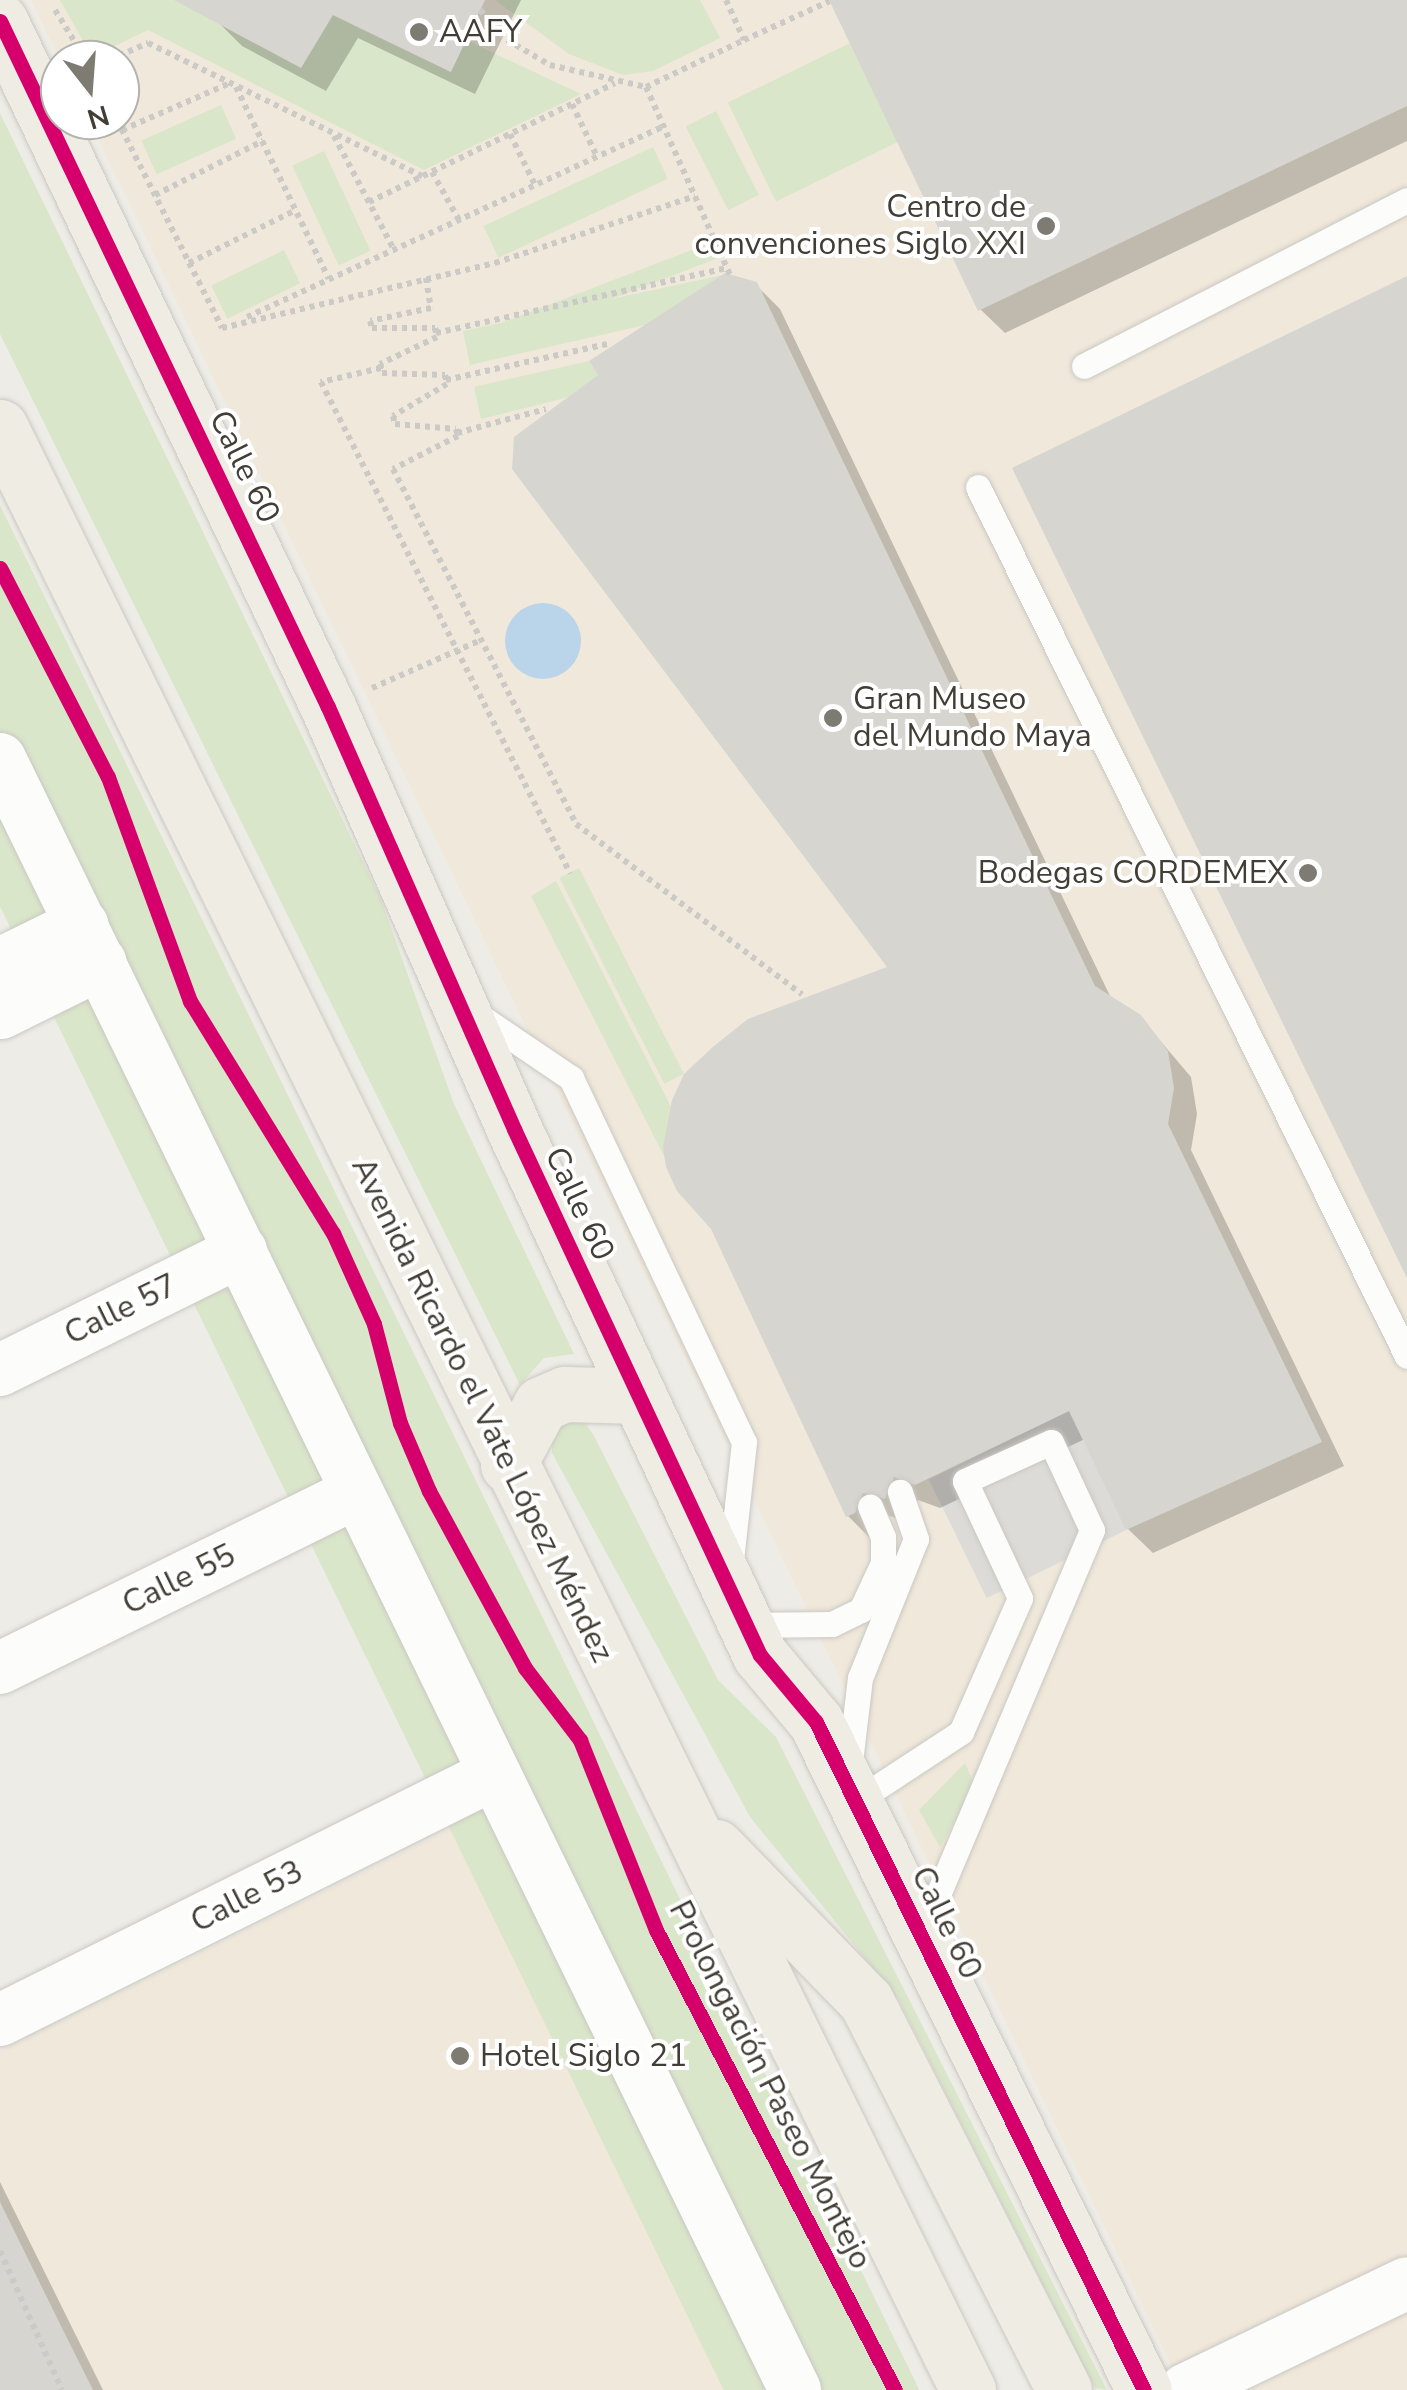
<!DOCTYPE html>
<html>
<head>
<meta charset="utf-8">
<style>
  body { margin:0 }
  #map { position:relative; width:1407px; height:2390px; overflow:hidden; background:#eeece7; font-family:"Nunito Sans",sans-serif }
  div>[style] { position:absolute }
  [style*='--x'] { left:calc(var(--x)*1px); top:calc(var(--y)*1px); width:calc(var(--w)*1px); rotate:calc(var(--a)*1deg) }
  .commercial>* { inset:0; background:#f0e8da }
  .green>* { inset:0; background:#dae6c9; transform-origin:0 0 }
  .parking>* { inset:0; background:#dddbd7; transform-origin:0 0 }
  .water>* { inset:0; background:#bad4e9 }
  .round { border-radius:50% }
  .shadow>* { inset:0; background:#0003 }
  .building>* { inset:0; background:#d7d5d0 }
  .path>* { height:6px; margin-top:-3px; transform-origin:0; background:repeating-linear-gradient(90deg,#cccac6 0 5px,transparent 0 10px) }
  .roads { filter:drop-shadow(0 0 2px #cac8c3) drop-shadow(0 0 2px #cac8c3) }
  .service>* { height:25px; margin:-12.5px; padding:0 12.5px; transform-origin:12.5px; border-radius:12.5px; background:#fcfcfb }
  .minor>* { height:52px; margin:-26px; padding:0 26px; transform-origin:26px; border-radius:26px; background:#fcfcfb }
  .tertiary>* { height:55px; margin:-27.5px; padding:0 27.5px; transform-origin:27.5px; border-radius:27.5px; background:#fcfcfb }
  .primary>* { height:55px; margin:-27.5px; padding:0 27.5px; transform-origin:27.5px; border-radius:27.5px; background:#efece3 }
  .cycleway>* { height:15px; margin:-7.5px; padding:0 7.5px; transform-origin:7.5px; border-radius:7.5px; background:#d6006c }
  .dots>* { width:28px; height:28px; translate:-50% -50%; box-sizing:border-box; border:5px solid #fff; border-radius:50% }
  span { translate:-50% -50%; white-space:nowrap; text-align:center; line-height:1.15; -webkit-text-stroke:8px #fff; paint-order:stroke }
  .poi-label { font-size:32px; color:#423e35 }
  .left { translate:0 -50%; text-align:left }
  .right { translate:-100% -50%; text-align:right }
  .street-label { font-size:32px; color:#423e35 }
  .north { position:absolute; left:40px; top:40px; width:100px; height:100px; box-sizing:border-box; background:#fff; border:2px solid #b3b2ae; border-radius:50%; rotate:163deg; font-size:28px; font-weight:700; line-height:40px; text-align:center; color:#423e35 }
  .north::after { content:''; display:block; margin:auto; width:35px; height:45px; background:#7e7b73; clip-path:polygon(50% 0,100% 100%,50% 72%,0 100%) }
</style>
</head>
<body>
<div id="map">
  <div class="commercial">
    <i style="clip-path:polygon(31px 0,1407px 0,1407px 2390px,1183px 2390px,89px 120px,120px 120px,120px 60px,60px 61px)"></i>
    <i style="clip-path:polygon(488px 1811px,773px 2390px,93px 2390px,0 2202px,0 2051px)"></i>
  </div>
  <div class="green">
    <i style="clip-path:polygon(60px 0,227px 0,215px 22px,301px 68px,327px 25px,303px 1px,450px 72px,466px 40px,581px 94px,424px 170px,148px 30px,92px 57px)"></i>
    <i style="clip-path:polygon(495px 0,700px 0,720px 38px,653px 71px,623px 75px,569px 54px)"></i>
    <i style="left:850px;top:43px;width:110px;height:136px;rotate:64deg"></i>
    <i style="left:221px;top:105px;width:37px;height:87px;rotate:66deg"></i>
    <i style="left:716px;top:111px;width:94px;height:34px;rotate:63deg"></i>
    <i style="clip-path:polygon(0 113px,380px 897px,454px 1104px,574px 1354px,544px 1358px,520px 1385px,0 334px)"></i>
    <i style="left:653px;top:147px;width:35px;height:187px;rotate:65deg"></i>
    <i style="left:324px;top:151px;width:110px;height:35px;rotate:65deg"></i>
    <i style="left:710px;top:243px;width:17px;height:259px;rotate:69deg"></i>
    <i style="left:284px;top:250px;width:37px;height:81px;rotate:64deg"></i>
    <i style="clip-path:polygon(723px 275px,645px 325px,470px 365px,463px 331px)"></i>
    <i style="clip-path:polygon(589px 361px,598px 375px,569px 397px,481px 419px,474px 387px)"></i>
    <i style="left:0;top:505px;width:2097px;height:176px;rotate:64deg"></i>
    <i style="left:579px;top:868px;width:231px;height:22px;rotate:63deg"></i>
    <i style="clip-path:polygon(556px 881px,671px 1107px,665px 1158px,531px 896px)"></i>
    <i style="clip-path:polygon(570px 1420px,584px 1422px,593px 1434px,718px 1680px,776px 1737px,1107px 2390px,1095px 2388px,899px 2000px,750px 1817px,552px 1453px,552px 1430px)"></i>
    <i style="clip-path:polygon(965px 1763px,975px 1786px,940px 1847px,919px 1810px)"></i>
  </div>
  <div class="parking">
    <i style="left:1069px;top:1411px;width:132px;height:156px;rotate:64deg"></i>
  </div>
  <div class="water">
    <i class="round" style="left:505px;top:603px;width:76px;height:76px"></i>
  </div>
  <div class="shadow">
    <i style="clip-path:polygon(229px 0,521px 0,475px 94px,358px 38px,326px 91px,242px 46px,218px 22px)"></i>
    <i style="clip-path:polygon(832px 0,1407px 0,1407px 141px,1005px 333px,980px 309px)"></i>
    <i style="clip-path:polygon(755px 284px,780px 309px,1112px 1000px,1140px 1017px,1191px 1077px,1197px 1114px,1191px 1150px,1344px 1466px,1153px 1553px,1128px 1529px,1085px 1439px,940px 1508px,918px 1500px,909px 1522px,887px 1515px,872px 1540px,848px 1516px,891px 969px)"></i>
    <i style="clip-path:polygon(0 2182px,103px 2390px,0 2390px)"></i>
  </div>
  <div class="building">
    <i style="clip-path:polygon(174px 0,485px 0,451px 72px,333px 15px,301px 68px)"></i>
    <i style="clip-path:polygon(829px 0,1407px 0,1407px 106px,978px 311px)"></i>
    <i style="clip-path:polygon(725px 273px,757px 282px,1095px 986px,1141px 1015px,1168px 1051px,1174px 1088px,1168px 1124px,1322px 1442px,1126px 1530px,1069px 1411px,915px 1485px,894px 1477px,885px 1499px,863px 1493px,855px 1513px,846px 1517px,711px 1229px,677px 1191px,666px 1167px,663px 1147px,672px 1100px,684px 1074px,714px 1046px,748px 1019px,887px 967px,512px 469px,514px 437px,598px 375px,589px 361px)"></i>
    <i style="clip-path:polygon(1407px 276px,1407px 1278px,1012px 468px)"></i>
    <i style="clip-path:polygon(0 2202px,61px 2326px,93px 2390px,0 2390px)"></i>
  </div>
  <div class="path">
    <i style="--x:726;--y:0;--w:44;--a:65.8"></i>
    <i style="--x:744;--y:40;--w:94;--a:-24.4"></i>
    <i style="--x:55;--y:10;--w:59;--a:58.2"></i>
    <i style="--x:480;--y:10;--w:40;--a:48"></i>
    <i style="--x:507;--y:40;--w:50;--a:30.2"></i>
    <i style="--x:550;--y:65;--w:98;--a:12.9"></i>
    <i style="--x:646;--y:87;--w:109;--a:-25.6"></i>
    <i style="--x:110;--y:60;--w:42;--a:-24.1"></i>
    <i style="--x:148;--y:43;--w:305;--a:25.9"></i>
    <i style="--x:236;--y:87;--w:213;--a:64.2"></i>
    <i style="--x:646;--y:87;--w:206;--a:65.9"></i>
    <i style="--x:572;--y:104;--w:59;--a:64.7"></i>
    <i style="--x:117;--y:120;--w:233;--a:63.2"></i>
    <i style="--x:122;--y:130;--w:118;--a:-23.5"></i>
    <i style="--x:510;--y:134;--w:57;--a:63.9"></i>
    <i style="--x:334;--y:136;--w:129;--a:62.2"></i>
    <i style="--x:432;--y:172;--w:55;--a:60.6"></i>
    <i style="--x:155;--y:195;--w:121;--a:-26.6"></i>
    <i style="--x:369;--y:202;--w:273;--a:-25.8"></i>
    <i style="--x:189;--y:263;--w:119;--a:-26.4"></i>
    <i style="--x:426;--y:278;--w:30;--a:81"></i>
    <i style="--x:431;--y:308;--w:62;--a:168"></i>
    <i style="--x:370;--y:321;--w:7;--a:74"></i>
    <i style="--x:372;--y:328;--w:63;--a:0"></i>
    <i style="--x:435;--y:328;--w:9;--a:77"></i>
    <i style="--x:437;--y:337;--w:63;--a:154.7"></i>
    <i style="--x:380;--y:364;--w:9;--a:77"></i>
    <i style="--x:382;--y:373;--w:63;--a:1.8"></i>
    <i style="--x:445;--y:375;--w:9;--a:77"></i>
    <i style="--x:447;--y:384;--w:63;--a:149.3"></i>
    <i style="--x:393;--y:416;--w:8;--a:76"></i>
    <i style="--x:395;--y:424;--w:61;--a:4.7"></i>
    <i style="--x:456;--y:429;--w:7;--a:74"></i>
    <i style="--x:458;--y:436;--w:73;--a:153.1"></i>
    <i style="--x:393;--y:469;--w:399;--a:62.7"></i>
    <i style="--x:576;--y:824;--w:283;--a:37"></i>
    <i style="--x:247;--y:317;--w:459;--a:-24.6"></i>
    <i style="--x:222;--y:328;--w:281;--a:-13.4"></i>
    <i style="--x:495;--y:263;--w:211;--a:-18.5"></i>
    <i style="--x:436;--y:333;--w:298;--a:-12.6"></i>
    <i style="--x:381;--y:368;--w:62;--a:166.9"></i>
    <i style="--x:321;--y:382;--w:551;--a:63.11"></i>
    <i style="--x:446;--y:380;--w:165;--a:-12.6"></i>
    <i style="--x:457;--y:433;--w:92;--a:-15.1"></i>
    <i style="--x:372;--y:688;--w:119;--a:-23.8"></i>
    <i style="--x:0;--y:2251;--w:152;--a:66"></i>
  </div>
  <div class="roads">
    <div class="service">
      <i style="--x:1084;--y:366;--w:363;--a:-27.2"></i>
      <i style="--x:978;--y:487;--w:969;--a:63.73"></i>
      <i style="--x:472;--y:1011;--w:120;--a:34.1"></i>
      <i style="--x:571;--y:1078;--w:403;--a:64.6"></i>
      <i style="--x:744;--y:1442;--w:127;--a:96.3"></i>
      <i style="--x:746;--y:1625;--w:86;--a:-0.7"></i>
      <i style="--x:832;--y:1624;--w:32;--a:-26"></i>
      <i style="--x:861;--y:1610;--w:52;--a:-64.9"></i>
      <i style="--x:883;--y:1563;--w:26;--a:-90"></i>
      <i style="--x:883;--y:1537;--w:33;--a:-113"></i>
      <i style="--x:849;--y:1770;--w:93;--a:-83.2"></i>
      <i style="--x:860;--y:1678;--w:150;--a:-68.1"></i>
      <i style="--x:916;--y:1539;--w:50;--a:-108.8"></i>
      <i style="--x:856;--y:1801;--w:126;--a:-33.3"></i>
      <i style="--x:961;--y:1732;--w:146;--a:-66.2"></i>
      <i style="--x:1020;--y:1598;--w:129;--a:-115.2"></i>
      <i style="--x:965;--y:1481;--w:94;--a:-24.4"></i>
      <i style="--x:1051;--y:1442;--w:97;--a:65"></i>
      <i style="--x:1092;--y:1530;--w:436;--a:112.9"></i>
    </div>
    <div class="minor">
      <i style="--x:0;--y:759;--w:1814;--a:64.01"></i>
      <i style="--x:0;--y:1370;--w:269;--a:-26.3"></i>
      <i style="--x:0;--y:1668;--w:398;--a:-26.2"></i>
      <i style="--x:0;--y:2020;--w:552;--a:-26.47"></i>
      <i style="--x:1185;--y:2390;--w:246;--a:-25.7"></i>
    </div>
    <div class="tertiary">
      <i style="--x:0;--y:965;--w:90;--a:-26.3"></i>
      <i style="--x:0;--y:1011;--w:110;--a:-26.3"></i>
    </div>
    <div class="primary">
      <i style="--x:0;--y:21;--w:760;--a:64.45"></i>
      <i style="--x:328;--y:707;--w:461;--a:66.2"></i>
      <i style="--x:514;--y:1129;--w:581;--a:64.94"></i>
      <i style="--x:760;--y:1655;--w:87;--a:50.1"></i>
      <i style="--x:816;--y:1722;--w:744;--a:63.85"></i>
      <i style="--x:0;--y:427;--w:2189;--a:63.75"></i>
      <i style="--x:508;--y:1465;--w:69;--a:-61.6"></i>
      <i style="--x:541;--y:1404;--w:26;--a:-23"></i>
      <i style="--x:565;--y:1394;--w:74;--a:1.5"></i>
      <i style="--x:716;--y:1847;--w:215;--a:45.8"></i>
      <i style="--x:866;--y:2001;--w:436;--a:63"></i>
    </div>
  </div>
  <div class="cycleway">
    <i style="--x:0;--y:21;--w:760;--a:64.45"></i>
    <i style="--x:328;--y:707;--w:461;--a:66.2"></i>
    <i style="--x:514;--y:1129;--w:581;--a:64.94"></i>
    <i style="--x:760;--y:1655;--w:87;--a:50.1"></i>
    <i style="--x:816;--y:1722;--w:744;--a:63.85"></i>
    <i style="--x:0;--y:568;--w:235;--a:62.7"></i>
    <i style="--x:108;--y:777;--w:239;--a:69.9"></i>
    <i style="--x:190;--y:1001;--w:273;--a:58.4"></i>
    <i style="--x:333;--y:1233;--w:100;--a:65.7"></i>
    <i style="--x:374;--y:1324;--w:102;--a:75.3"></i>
    <i style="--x:400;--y:1423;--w:74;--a:66.9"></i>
    <i style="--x:429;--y:1491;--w:201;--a:61.5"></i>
    <i style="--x:525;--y:1668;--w:91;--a:52.6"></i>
    <i style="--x:580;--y:1740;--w:205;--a:68.2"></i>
    <i style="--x:656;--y:1930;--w:518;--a:62.55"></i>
  </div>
  <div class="dots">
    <i style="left:419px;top:32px;background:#7e7b73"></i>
    <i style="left:1046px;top:226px;background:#7e7b73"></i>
    <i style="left:833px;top:718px;background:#7e7b73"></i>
    <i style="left:1308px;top:873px;background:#7e7b73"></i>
    <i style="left:460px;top:2056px;background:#7e7b73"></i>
  </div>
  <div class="poi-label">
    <span class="left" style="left:439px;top:32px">AAFY</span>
    <span class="right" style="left:1026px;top:226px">Centro de<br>convenciones Siglo XXI</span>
    <span class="left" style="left:853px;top:718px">Gran Museo<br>del Mundo Maya</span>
    <span class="right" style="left:1288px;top:873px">Bodegas CORDEMEX</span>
    <span class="left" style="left:480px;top:2056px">Hotel Siglo 21</span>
  </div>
  <div class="street-label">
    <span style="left:244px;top:467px;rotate:64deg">Calle 60</span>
    <span style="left:579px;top:1204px;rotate:65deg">Calle 60</span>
    <span style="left:121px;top:1310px;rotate:-26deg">Calle 57</span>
    <span style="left:482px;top:1410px;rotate:64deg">Avenida Ricardo el Vate López Méndez</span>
    <span style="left:179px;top:1580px;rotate:-26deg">Calle 55</span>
    <span style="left:247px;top:1897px;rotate:-27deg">Calle 53</span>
    <span style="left:946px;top:1923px;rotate:64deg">Calle 60</span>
    <span style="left:770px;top:2085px;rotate:63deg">Prolongación Paseo Montejo</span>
  </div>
  <div class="north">N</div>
</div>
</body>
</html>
